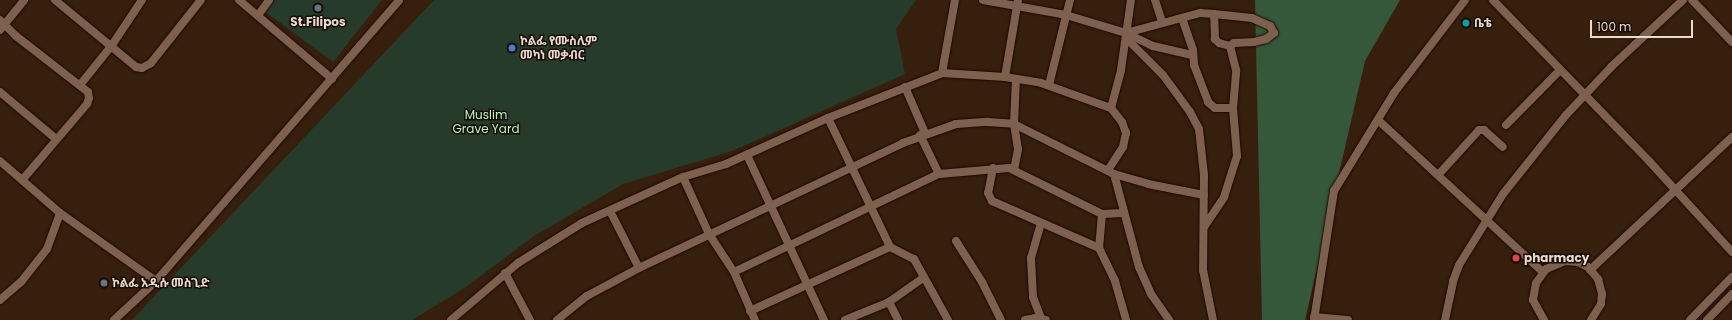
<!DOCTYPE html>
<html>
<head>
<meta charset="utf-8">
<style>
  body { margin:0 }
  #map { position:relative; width:1732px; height:320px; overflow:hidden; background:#371f0e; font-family:Poppins,"Noto Sans Ethiopic",sans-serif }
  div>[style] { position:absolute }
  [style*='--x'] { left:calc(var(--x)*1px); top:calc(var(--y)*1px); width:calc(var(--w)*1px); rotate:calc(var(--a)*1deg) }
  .green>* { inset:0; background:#273b2a }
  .forest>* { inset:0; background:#35573a }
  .roads { filter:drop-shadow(0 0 1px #1d0800) drop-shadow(0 0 1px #1d0800) }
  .minor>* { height:8px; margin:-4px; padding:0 4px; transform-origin:4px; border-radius:4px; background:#7d604e }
  .dots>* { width:11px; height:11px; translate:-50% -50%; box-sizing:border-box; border:2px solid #160c05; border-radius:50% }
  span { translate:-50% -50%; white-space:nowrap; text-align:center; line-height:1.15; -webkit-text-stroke:3px #160c05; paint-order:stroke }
  .poi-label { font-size:12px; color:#ead9cf; font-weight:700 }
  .left { translate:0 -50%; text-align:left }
  .park-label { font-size:12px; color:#baf5c2 }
  .scale { position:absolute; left:1590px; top:20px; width:103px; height:18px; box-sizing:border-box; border:2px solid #ead9cf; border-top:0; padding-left:5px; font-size:12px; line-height:14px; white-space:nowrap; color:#ead9cf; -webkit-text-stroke:3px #160c05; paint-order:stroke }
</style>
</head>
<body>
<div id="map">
  <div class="green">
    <i style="clip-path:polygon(265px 0,382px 0,333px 62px,259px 7px)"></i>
    <i style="clip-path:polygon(434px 0,916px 0,896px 29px,905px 74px,732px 151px,623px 184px,534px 236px,466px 287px,412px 320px,132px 320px)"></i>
  </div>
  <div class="forest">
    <i style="clip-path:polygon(1255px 0,1400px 0,1365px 61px,1305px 320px,1262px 320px)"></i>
  </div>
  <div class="roads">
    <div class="minor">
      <i style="--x:55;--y:0;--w:105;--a:39.6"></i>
      <i style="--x:136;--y:67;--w:6;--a:9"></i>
      <i style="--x:142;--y:68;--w:10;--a:-29"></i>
      <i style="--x:151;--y:63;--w:80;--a:-51.6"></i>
      <i style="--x:239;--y:0;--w:122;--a:40.3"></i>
      <i style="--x:983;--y:0;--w:84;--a:10.2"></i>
      <i style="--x:1066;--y:15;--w:63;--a:16.7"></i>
      <i style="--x:1126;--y:33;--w:30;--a:26"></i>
      <i style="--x:1153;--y:46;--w:40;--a:13"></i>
      <i style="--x:1155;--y:0;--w:23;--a:72"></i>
      <i style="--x:1493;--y:0;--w:224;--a:45.9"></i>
      <i style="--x:1649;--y:161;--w:123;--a:47.6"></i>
      <i style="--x:1692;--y:0;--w:58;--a:46.4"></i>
      <i style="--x:259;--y:14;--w:17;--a:-54"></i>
      <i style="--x:1182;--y:18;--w:34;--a:71"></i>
      <i style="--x:1193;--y:50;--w:15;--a:86"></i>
      <i style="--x:1194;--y:65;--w:40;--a:69"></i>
      <i style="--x:1208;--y:102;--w:9;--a:41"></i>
      <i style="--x:1215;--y:108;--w:18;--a:0"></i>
      <i style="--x:0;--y:20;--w:23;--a:45"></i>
      <i style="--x:16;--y:36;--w:91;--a:37.9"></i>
      <i style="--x:88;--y:92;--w:6;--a:81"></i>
      <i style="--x:89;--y:98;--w:6;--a:108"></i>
      <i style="--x:87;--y:104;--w:100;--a:130.5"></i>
      <i style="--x:0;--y:30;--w:38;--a:-51"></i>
      <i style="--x:1126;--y:33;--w:11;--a:63"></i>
      <i style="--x:1131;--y:43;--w:45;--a:45"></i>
      <i style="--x:1163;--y:75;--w:46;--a:53.9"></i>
      <i style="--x:1190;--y:112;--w:19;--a:62"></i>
      <i style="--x:1199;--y:129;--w:46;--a:83.8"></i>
      <i style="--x:1204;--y:175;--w:95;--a:90.6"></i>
      <i style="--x:1203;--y:270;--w:51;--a:78.7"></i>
      <i style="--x:1126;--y:33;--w:77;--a:-15.1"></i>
      <i style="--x:1200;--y:13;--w:14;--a:4"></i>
      <i style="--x:1214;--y:14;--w:38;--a:6"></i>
      <i style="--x:1252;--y:18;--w:20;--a:24"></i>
      <i style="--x:1270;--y:26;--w:8;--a:60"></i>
      <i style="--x:1274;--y:33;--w:10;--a:143"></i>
      <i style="--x:1266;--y:39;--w:12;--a:166"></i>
      <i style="--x:1254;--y:42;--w:20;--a:177"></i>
      <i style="--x:1234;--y:43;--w:5;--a:143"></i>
      <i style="--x:1230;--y:46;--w:11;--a:-165"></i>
      <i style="--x:1219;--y:43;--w:6;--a:-135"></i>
      <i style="--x:1215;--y:39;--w:25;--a:-92"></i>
      <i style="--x:942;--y:73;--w:74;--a:-79.9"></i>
      <i style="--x:1005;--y:77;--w:78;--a:-80.4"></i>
      <i style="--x:80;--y:85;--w:51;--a:-51.3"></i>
      <i style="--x:112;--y:45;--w:54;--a:-56.3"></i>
      <i style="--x:1049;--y:85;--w:88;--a:-76.1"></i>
      <i style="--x:905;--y:87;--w:50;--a:66.5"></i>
      <i style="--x:0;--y:92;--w:73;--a:40"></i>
      <i style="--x:1111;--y:108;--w:39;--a:-75"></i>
      <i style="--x:1121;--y:70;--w:71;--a:-81.9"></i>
      <i style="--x:828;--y:118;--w:143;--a:64.3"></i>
      <i style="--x:890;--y:247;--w:27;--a:27"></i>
      <i style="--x:914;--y:259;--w:70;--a:60.9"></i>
      <i style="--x:1378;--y:120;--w:224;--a:42.7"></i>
      <i style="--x:1506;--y:125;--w:77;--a:-45.5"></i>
      <i style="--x:920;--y:135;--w:43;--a:64"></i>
      <i style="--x:747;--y:155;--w:182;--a:65"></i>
      <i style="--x:0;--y:161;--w:79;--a:40.9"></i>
      <i style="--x:60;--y:213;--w:118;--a:35.3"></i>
      <i style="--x:993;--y:168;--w:25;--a:101"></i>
      <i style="--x:988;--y:193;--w:9;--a:63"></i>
      <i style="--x:992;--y:201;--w:117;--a:23.7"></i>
      <i style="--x:1014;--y:170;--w:21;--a:-79"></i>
      <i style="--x:1018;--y:149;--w:25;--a:-99"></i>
      <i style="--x:1014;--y:124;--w:45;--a:-87.5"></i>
      <i style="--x:1114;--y:174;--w:96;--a:75"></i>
      <i style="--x:1139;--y:267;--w:30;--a:66"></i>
      <i style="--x:1151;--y:294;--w:32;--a:55"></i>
      <i style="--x:1439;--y:174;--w:59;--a:-47.7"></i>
      <i style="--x:1479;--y:130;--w:5;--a:0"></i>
      <i style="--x:1484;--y:130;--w:25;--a:42"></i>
      <i style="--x:683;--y:177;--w:63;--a:65.5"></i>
      <i style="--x:709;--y:234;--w:45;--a:56.7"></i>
      <i style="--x:734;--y:272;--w:52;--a:66.4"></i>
      <i style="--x:610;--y:211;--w:64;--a:63"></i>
      <i style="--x:1102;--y:214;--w:34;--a:95"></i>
      <i style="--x:1099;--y:248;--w:37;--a:64"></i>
      <i style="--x:1115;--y:281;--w:41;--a:74.2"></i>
      <i style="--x:1204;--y:227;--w:36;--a:-56"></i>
      <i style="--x:1224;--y:197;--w:43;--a:-72.4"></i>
      <i style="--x:1237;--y:156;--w:48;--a:-94.8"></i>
      <i style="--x:1233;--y:108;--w:38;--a:-85"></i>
      <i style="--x:1236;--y:70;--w:25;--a:-104"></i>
      <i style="--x:956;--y:241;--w:49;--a:57.6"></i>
      <i style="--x:982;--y:282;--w:42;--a:63.4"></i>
      <i style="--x:1590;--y:270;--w:195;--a:-43.1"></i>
      <i style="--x:734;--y:272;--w:227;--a:-25.6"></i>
      <i style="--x:939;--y:174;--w:70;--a:-4.9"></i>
      <i style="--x:1009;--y:168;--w:104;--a:26.3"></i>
      <i style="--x:1102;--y:214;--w:20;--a:-3"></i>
      <i style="--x:505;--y:273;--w:53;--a:62"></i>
      <i style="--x:0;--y:300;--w:28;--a:-41"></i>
      <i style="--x:21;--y:282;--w:42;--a:-51.8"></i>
      <i style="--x:47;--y:249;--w:38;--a:-70"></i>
      <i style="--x:889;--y:302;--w:20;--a:63"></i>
      <i style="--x:750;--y:311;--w:154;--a:-24.6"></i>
      <i style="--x:1314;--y:317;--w:34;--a:5"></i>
      <i style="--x:1041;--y:318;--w:22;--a:-111"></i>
      <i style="--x:1033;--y:297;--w:39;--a:-93"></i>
      <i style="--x:1031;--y:258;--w:35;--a:-74"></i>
      <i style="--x:114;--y:320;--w:57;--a:-42.9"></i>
      <i style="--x:156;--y:281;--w:371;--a:-49.1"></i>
      <i style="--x:451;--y:320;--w:88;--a:-40.4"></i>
      <i style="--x:518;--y:263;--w:75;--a:-32"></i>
      <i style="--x:582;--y:223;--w:111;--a:-24.5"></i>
      <i style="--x:683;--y:177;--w:45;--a:-16.8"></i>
      <i style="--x:726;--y:164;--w:112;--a:-24.3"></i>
      <i style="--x:828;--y:118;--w:123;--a:-21.5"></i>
      <i style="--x:942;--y:73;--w:63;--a:3.6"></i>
      <i style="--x:1005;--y:77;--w:36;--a:9"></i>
      <i style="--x:1041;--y:83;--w:74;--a:19.7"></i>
      <i style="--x:1111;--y:108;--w:18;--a:52"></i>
      <i style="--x:1122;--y:122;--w:12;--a:70"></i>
      <i style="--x:1126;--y:133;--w:14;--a:102"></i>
      <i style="--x:1123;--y:147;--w:27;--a:123"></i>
      <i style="--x:557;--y:320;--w:38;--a:-39"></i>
      <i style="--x:587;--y:296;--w:59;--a:-28.3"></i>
      <i style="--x:639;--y:268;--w:292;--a:-25.3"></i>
      <i style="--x:903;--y:143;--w:56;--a:-19.7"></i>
      <i style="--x:956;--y:124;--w:32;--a:-4"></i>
      <i style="--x:988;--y:122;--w:26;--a:4"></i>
      <i style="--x:1014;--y:124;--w:112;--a:26.6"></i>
      <i style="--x:1114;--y:174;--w:35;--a:16"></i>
      <i style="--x:1148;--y:184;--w:57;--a:11.1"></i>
      <i style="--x:845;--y:320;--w:48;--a:-22.2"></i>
      <i style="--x:889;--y:302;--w:42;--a:-35.2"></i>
      <i style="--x:1025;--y:320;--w:10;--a:-11"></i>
      <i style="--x:1035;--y:318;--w:11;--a:10"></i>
      <i style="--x:1314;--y:320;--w:131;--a:-81.2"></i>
      <i style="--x:1334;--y:191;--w:115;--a:-58.5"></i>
      <i style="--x:1394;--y:93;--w:117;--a:-52.6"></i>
      <i style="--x:1445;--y:320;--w:40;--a:-78"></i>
      <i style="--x:1453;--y:281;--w:17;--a:-69"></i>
      <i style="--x:1459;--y:265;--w:84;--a:-58.2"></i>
      <i style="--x:1503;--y:194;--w:101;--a:-51.4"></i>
      <i style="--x:1566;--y:115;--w:67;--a:-46.8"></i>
      <i style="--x:1612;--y:66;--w:97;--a:-42.9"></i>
      <i style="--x:1544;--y:320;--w:23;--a:-119"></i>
      <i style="--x:1533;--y:300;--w:17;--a:-80"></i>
      <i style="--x:1536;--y:283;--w:17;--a:-54"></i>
      <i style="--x:1546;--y:269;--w:21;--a:-23"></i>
      <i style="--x:1565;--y:261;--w:13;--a:4"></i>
      <i style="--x:1578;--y:262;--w:11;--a:27"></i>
      <i style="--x:1588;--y:267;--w:16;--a:50"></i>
      <i style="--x:1598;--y:279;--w:16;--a:75"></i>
      <i style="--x:1602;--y:294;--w:10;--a:96"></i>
      <i style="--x:1601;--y:304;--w:19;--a:122"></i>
      <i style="--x:1690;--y:320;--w:60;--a:-45.7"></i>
      <i style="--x:1707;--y:320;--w:36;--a:-46"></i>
    </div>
  </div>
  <div class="dots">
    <i style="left:318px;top:8px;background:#6b7280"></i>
    <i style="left:1466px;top:23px;background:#0f9aa8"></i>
    <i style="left:512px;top:48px;background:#3f7fe0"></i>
    <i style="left:1516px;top:258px;background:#e0444e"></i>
    <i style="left:104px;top:283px;background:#6b7280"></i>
  </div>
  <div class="poi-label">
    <span style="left:318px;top:22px">St.Filipos</span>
    <span class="left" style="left:1474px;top:23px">ቤቴ</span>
    <span class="left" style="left:520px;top:48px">ኮልፌ የሙስሊም<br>መካነ መቃብር</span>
    <span class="left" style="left:1524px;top:258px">pharmacy</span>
    <span class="left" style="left:112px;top:283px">ኮልፌ አዲሱ መስጊድ</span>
  </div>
  <div class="park-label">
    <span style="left:486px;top:122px">Muslim<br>Grave Yard</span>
  </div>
  <div class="scale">100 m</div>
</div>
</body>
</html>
